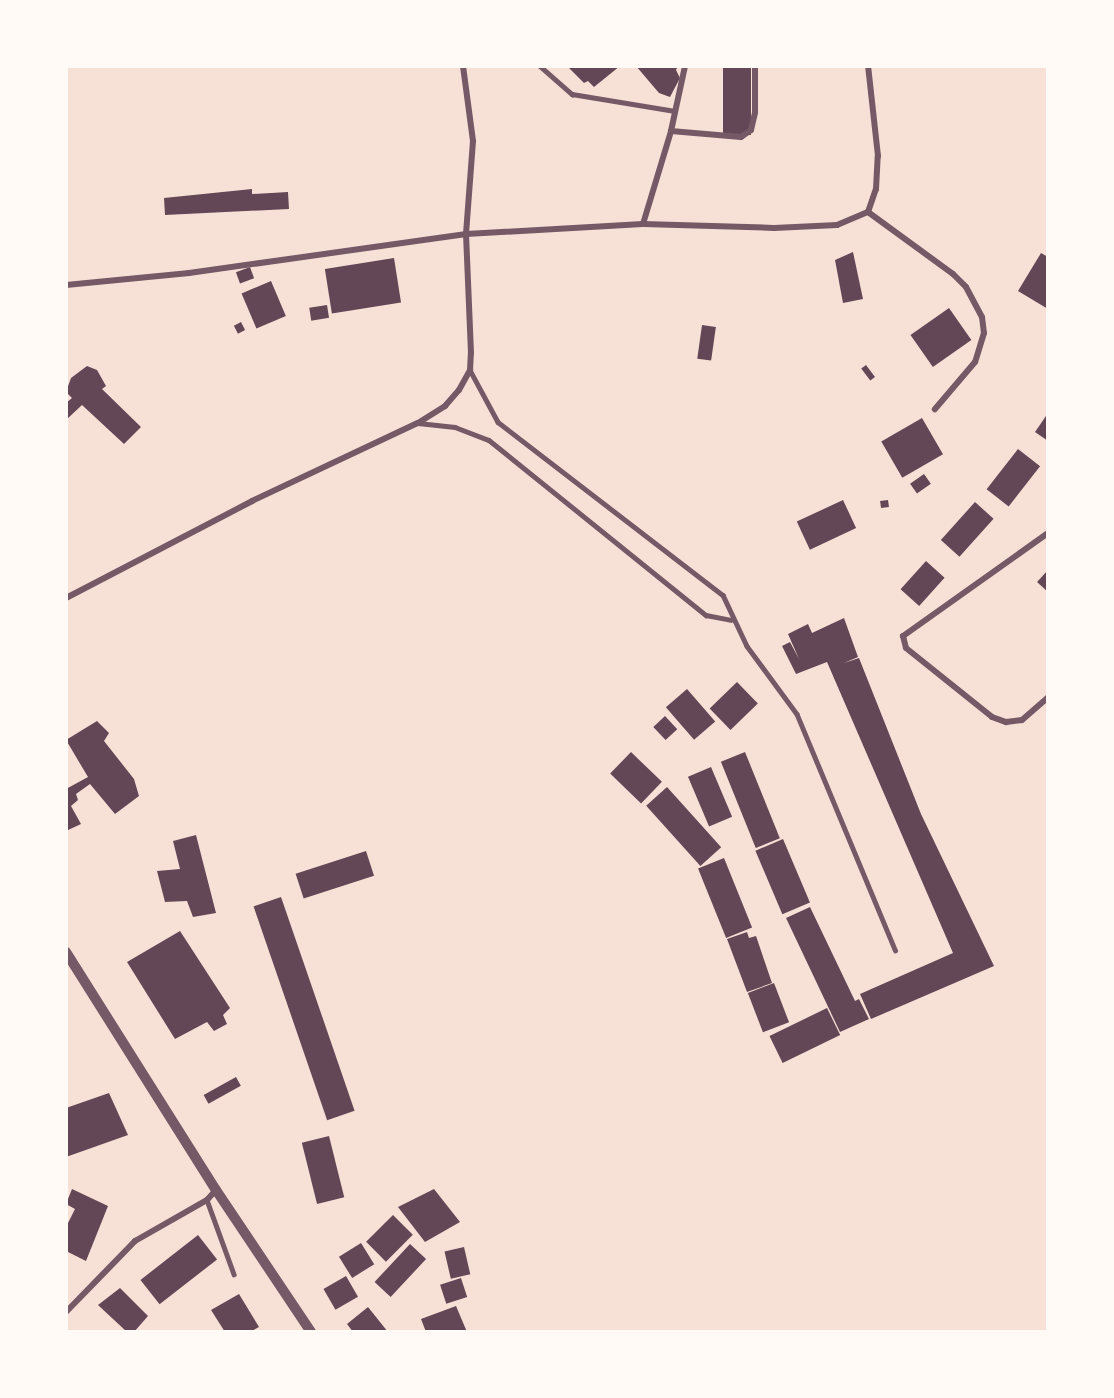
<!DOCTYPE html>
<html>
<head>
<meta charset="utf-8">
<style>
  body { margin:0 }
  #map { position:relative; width:1114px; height:1398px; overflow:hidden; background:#f7e1d7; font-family:"Source Sans 3",sans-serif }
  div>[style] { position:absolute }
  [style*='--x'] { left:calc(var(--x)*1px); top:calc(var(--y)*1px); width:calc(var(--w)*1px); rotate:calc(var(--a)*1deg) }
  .building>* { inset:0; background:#644757; transform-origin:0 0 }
  .service>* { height:4.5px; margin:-2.25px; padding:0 2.25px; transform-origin:2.25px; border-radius:2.25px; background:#755966 }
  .minor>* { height:6px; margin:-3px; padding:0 3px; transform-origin:3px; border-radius:3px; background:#755966 }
  .tertiary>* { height:10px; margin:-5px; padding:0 5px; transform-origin:5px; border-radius:5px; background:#755966 }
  span { translate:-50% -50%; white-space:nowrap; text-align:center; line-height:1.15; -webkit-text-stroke:4.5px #fffaf5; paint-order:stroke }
  .frame { position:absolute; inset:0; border:68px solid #fffaf5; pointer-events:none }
</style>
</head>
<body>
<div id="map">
  <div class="building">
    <i style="clip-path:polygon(567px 66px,620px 66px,594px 87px,588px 81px,584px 83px)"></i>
    <i style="clip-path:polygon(636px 66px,678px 66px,676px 70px,680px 78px,670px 97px,659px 93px)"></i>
    <i style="left:723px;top:66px;width:28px;height:69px"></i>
    <i style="clip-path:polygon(252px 189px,252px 194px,288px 192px,289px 209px,165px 215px,164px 198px)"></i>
    <i style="clip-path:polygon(853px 252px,863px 299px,843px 303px,835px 260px)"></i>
    <i style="clip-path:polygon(1041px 253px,1048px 257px,1048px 309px,1018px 291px)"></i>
    <i style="left:394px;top:258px;width:45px;height:70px;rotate:81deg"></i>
    <i style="left:250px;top:267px;width:12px;height:15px;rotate:70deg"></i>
    <i style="left:271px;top:281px;width:38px;height:32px;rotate:67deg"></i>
    <i style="left:327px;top:305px;width:13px;height:18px;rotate:81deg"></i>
    <i style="left:949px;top:308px;width:39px;height:47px;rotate:55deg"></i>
    <i style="left:241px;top:322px;width:9px;height:8px;rotate:63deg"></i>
    <i style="left:702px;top:325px;width:14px;height:34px;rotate:8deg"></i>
    <i style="left:866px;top:365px;width:15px;height:6px;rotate:53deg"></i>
    <i style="clip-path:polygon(87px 366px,97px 370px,106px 386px,102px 389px,141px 427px,124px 444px,82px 405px,66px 420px,66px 403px,72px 398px,66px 392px,71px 378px)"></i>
    <i style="clip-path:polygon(1048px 413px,1048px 441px,1035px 432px)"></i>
    <i style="left:922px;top:418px;width:42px;height:47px;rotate:60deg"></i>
    <i style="left:1018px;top:449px;width:28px;height:51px;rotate:38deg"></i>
    <i style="left:924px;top:474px;width:12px;height:17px;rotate:55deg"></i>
    <i style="left:843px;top:500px;width:31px;height:51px;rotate:65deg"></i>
    <i style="left:888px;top:500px;width:7px;height:8px;rotate:82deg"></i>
    <i style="left:975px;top:502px;width:25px;height:51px;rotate:42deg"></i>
    <i style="left:926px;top:561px;width:25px;height:38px;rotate:42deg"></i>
    <i style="clip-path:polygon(1048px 570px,1048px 592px,1037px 582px)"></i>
    <i style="clip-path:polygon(844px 618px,858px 657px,844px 663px,859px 658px,921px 814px,994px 966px,871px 1019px,860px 994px,953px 953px,827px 662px,796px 674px,782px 646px,790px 642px,799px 659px,788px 634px,808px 624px,812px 633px)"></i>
    <i style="left:737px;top:682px;width:30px;height:38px;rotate:46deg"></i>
    <i style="left:687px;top:689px;width:43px;height:28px;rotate:49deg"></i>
    <i style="left:665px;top:716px;width:18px;height:16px;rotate:47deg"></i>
    <i style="clip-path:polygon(97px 721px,109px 733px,104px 741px,134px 779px,139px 796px,115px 814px,90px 784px,76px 794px,78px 800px,71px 806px,81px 824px,66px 831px,66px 789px,88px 777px,66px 740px)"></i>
    <i style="left:631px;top:752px;width:43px;height:30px;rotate:44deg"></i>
    <i style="left:745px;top:752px;width:93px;height:26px;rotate:68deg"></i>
    <i style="left:711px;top:767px;width:54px;height:25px;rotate:67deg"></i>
    <i style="left:667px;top:787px;width:81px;height:28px;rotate:48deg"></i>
    <i style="clip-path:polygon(196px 835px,216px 913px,193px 917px,187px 901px,165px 902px,157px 871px,180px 869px,173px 841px)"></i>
    <i style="left:783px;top:839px;width:69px;height:30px;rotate:67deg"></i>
    <i style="left:366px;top:851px;width:26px;height:74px;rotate:72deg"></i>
    <i style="left:724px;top:858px;width:75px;height:28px;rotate:68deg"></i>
    <i style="left:281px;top:897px;width:226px;height:29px;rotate:71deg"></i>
    <i style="clip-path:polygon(810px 907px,855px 1001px,859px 999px,869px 1019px,840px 1032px,786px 918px)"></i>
    <i style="clip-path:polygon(180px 931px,230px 1008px,223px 1015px,227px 1024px,214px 1031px,207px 1022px,175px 1039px,127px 962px)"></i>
    <i style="clip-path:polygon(747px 932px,749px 938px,756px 936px,772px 983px,747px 992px,727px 939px)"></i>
    <i style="left:774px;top:983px;width:42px;height:28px;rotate:69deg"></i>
    <i style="left:827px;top:1008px;width:30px;height:64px;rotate:64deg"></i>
    <i style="left:236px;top:1077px;width:10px;height:37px;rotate:61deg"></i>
    <i style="clip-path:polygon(109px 1093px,128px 1135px,66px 1157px,66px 1108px)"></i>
    <i style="left:329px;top:1136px;width:63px;height:28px;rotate:76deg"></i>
    <i style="clip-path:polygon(72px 1189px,108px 1206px,86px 1261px,66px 1251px,66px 1227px,75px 1209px,66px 1204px)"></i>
    <i style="clip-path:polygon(434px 1189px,460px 1222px,425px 1242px,398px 1207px)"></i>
    <i style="left:393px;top:1215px;width:28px;height:38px;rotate:45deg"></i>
    <i style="left:198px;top:1235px;width:31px;height:73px;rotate:52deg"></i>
    <i style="left:361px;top:1243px;width:25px;height:26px;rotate:58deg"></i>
    <i style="left:410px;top:1244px;width:22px;height:52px;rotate:43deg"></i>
    <i style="left:464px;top:1247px;width:28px;height:20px;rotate:77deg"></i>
    <i style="left:346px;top:1276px;width:24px;height:26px;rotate:60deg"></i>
    <i style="left:461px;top:1278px;width:20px;height:22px;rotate:72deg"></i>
    <i style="clip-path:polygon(120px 1288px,148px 1316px,134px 1332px,127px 1332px,98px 1305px)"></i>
    <i style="clip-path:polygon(239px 1294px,259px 1327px,250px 1332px,225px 1332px,211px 1310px)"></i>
    <i style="clip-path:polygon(456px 1306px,467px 1332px,426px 1332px,421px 1319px)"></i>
    <i style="clip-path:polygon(368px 1307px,388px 1332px,353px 1332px,347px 1324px)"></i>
  </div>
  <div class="service">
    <i style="--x:540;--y:66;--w:43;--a:41.2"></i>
    <i style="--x:572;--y:94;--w:104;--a:9.4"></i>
    <i style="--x:470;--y:370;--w:59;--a:61.7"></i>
    <i style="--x:498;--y:422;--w:284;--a:37.6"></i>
    <i style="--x:723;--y:595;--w:56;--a:64.8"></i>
    <i style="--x:747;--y:646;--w:84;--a:53.7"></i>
    <i style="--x:797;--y:714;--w:256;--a:67.4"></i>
    <i style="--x:418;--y:423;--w:37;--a:6"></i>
    <i style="--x:455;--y:427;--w:36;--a:21"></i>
    <i style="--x:489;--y:440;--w:279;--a:38.9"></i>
    <i style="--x:706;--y:615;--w:25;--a:11"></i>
    <i style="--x:207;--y:1200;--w:79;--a:70"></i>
  </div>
  <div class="minor">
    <i style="--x:671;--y:131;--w:70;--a:4.9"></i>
    <i style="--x:741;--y:137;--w:12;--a:-35"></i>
    <i style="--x:751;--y:130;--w:18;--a:-77"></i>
    <i style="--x:755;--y:112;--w:46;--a:-90"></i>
    <i style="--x:868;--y:212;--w:105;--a:36.1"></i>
    <i style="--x:953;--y:274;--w:18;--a:45"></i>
    <i style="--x:966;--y:287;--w:34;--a:62"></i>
    <i style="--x:982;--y:317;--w:16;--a:83"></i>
    <i style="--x:984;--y:333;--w:30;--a:107"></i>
    <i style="--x:975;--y:362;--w:62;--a:130.4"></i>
    <i style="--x:643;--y:224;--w:97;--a:-73.2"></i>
    <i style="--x:671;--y:131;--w:66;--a:-77.8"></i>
    <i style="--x:66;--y:285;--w:124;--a:-5.6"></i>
    <i style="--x:189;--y:273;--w:280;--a:-8"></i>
    <i style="--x:466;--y:234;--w:177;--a:-3.2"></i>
    <i style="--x:643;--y:224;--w:131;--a:1.7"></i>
    <i style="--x:774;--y:228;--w:63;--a:-2.7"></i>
    <i style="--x:837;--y:225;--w:34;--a:-23"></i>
    <i style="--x:868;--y:212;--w:24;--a:-71"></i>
    <i style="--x:876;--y:189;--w:33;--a:-87"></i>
    <i style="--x:878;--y:156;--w:91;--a:-96.3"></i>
    <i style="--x:1048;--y:533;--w:178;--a:144.6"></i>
    <i style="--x:903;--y:636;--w:12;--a:76"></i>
    <i style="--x:906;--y:648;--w:110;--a:38.7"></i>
    <i style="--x:992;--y:717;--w:15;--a:20"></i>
    <i style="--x:1006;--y:722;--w:16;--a:-7"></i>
    <i style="--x:1022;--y:720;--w:35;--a:-41"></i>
    <i style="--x:66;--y:598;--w:210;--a:-27.5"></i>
    <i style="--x:252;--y:501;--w:183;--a:-25.2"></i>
    <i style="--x:418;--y:423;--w:32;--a:-32"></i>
    <i style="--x:445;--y:406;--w:21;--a:-49"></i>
    <i style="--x:459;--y:390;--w:23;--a:-61"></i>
    <i style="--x:470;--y:370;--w:17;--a:-87"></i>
    <i style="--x:471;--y:353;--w:119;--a:-92.4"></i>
    <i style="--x:466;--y:234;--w:93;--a:-85.7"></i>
    <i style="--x:473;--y:141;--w:76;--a:-97.6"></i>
    <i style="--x:66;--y:1312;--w:99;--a:-45.8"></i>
    <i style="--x:135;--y:1241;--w:83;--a:-29.7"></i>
    <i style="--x:207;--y:1200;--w:13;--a:-48"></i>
  </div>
  <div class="tertiary">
    <i style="--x:66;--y:952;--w:281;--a:57.8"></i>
    <i style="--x:216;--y:1190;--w:171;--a:56.2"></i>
  </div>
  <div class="frame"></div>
</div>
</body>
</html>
